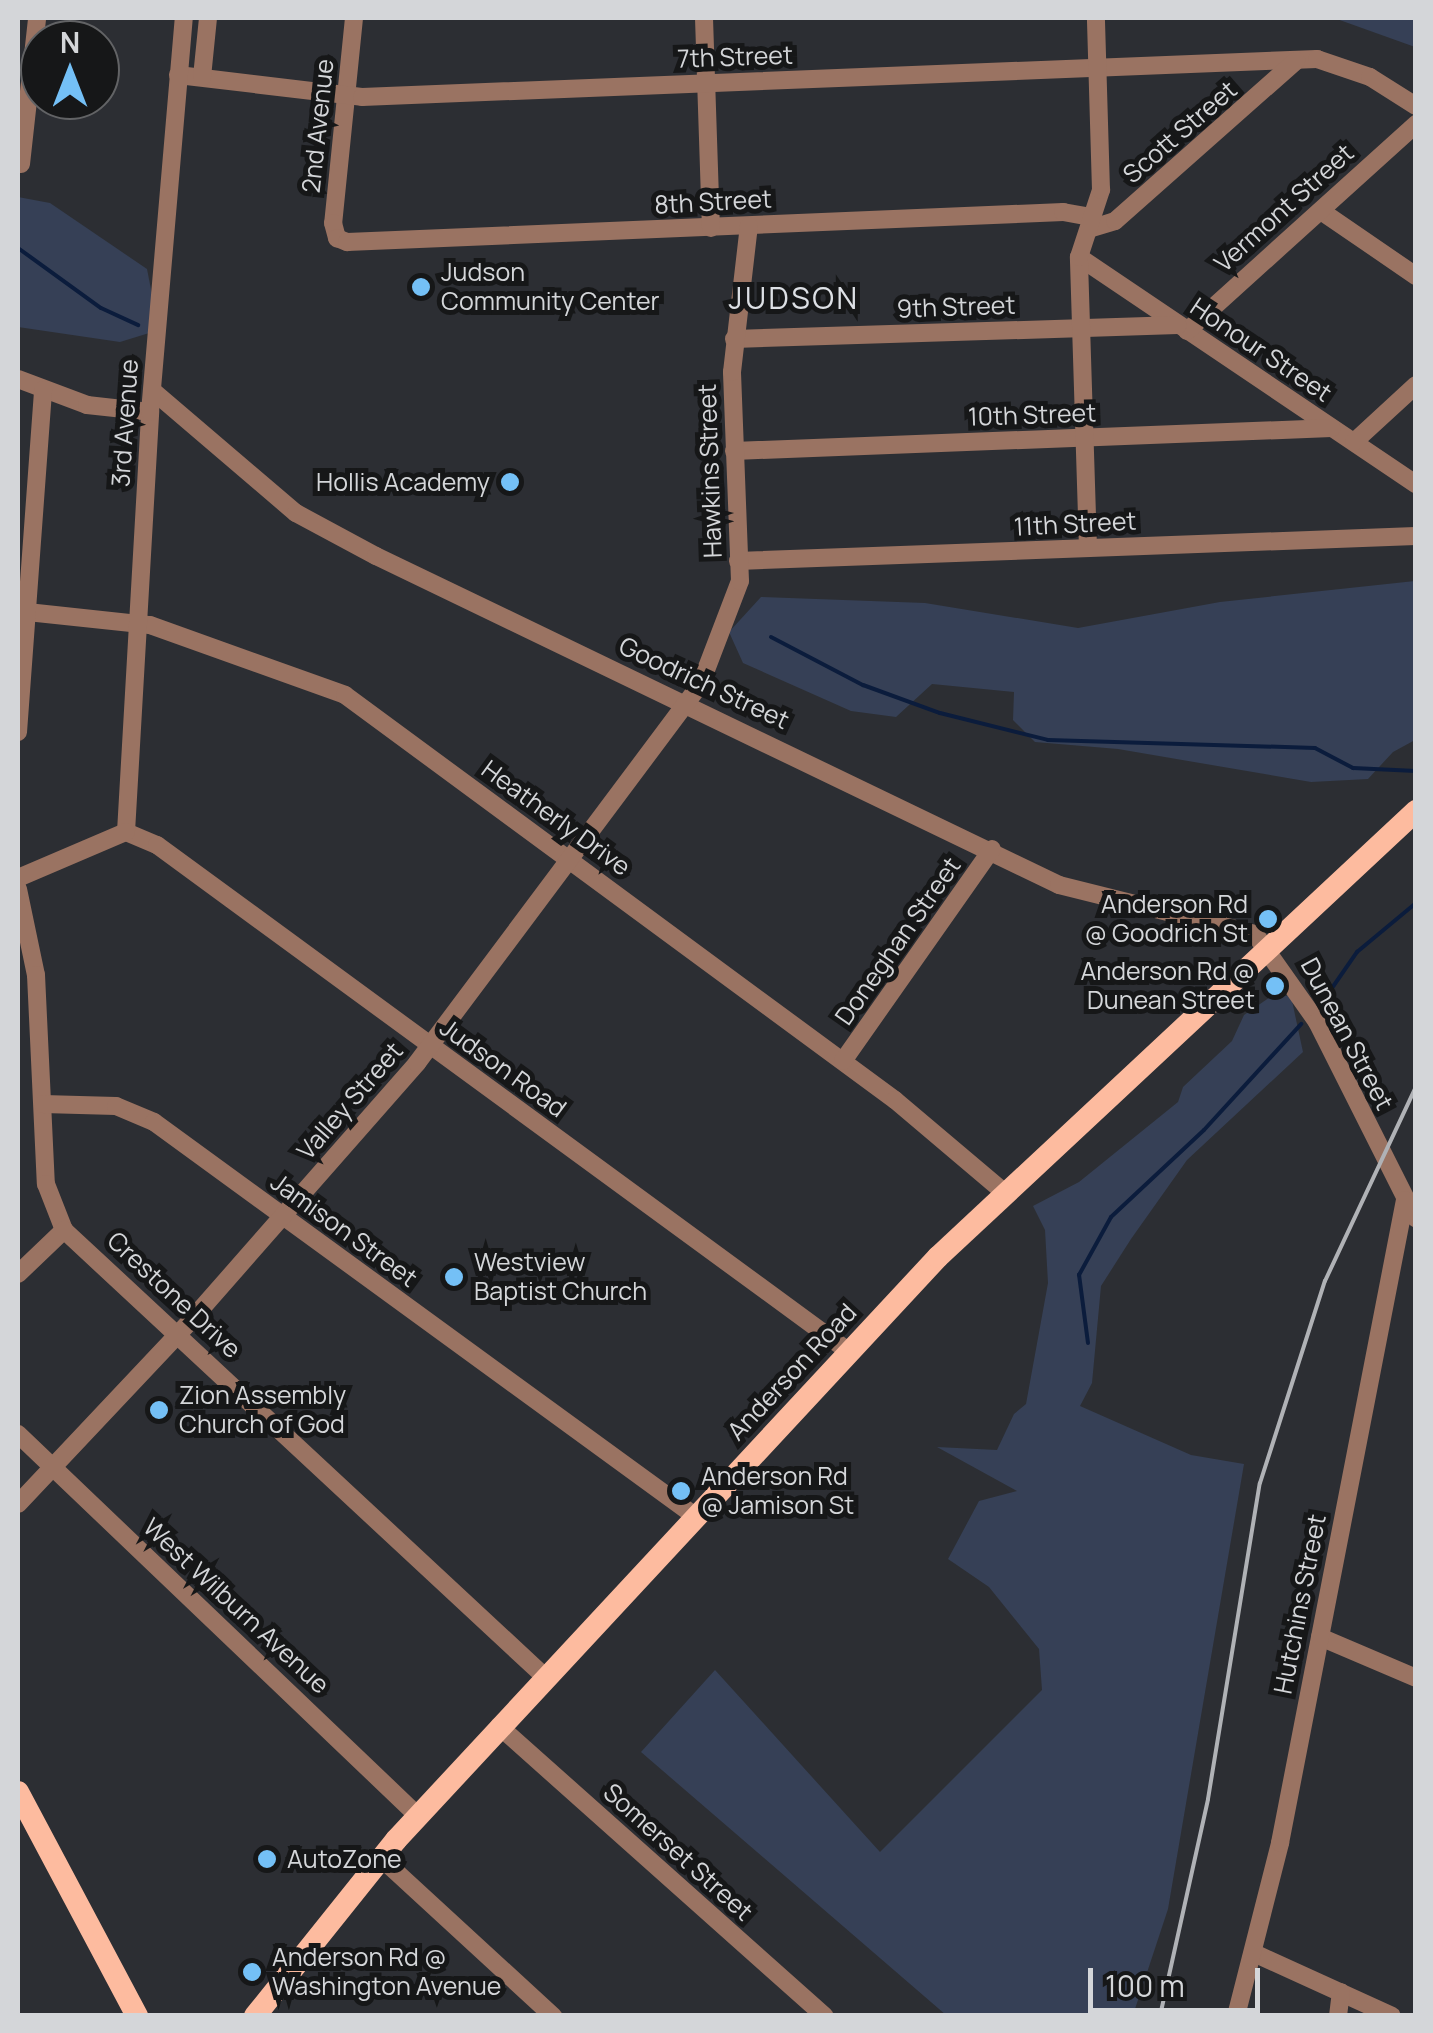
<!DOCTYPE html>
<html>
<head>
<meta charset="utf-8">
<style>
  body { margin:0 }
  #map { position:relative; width:1433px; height:2033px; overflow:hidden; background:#2c2e33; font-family:Manrope,sans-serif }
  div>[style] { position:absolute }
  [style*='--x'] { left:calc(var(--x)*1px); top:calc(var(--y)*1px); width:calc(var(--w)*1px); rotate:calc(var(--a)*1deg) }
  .green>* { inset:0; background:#364056 }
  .stream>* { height:4px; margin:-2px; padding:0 2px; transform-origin:2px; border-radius:2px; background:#0b1c3c }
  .minor>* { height:18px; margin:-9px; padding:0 9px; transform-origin:9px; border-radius:9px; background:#9a7362 }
  .major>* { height:22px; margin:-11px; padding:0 11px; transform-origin:11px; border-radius:11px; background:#fdbb9f }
  .rail>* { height:4px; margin:-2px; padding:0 2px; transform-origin:2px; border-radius:2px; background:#b0b2b6 }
  .dots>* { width:28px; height:28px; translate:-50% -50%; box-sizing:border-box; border:5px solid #161718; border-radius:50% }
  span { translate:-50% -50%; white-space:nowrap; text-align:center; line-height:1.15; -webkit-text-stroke:10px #161718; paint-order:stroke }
  .street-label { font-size:25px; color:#d4d6d9 }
  .poi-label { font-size:25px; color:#d4d6d9 }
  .left { translate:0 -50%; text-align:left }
  .right { translate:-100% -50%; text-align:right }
  .quarter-label { font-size:30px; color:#dde0e5; letter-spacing:2.5px }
  .frame { position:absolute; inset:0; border:20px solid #d4d6d9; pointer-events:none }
  .north { position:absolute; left:20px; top:20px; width:100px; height:100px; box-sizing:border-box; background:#161718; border:2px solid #626365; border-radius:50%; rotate:0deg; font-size:28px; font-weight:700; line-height:40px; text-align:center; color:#d4d6d9 }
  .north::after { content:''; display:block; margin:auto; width:35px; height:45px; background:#74c0f6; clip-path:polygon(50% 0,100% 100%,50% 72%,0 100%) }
  .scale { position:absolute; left:1088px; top:1968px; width:172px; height:45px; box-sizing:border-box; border:5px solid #d4d6d9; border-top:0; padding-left:12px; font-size:30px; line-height:35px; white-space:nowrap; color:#d4d6d9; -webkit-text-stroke:8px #161718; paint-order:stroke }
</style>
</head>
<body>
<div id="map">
  <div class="green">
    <i style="clip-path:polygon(1334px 18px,1415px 18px,1415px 47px)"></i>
    <i style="clip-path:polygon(18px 197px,50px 203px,147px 269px,159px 330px,120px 342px,18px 327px)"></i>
    <i style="clip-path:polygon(1415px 581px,1415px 740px,1393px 752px,1368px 779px,1311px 782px,1118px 749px,1035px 742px,1013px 720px,1014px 692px,932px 684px,896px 717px,851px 711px,743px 663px,729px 632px,761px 597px,925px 603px,1078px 628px,1220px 602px)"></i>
    <i style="clip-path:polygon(1273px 995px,1291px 996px,1303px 1052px,1187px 1160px,1131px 1239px,1101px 1286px,1092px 1383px,1080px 1406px,1191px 1455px,1244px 1464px,1168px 1909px,1133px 2015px,946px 2015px,641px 1752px,715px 1670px,880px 1852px,1042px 1690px,1039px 1649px,989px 1587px,948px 1559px,979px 1501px,1017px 1491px,937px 1447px,997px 1450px,1014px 1414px,1026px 1404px,1048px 1283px,1045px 1230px,1033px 1206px,1079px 1182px,1178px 1102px,1183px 1087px,1232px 1041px,1244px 1015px)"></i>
  </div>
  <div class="stream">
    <i style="--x:18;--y:248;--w:102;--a:35.9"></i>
    <i style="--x:101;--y:308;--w:41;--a:24.7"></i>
    <i style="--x:771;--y:637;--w:104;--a:27.6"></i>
    <i style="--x:863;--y:685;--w:82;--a:20"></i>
    <i style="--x:940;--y:713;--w:111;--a:14"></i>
    <i style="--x:1048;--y:740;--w:267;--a:1.7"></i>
    <i style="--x:1315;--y:748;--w:43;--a:27.8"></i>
    <i style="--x:1353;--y:768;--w:63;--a:2.7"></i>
    <i style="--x:1323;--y:1001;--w:60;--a:-55.2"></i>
    <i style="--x:1357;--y:952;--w:77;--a:-39.7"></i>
    <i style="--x:1088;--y:1343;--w:69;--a:-97.5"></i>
    <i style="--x:1079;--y:1275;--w:66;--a:-61.1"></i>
    <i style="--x:1111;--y:1217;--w:127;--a:-43.1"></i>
    <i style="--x:1204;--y:1130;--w:144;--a:-47.5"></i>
  </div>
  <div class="minor">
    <i style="--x:354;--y:18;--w:206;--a:95.8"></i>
    <i style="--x:333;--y:223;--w:16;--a:75"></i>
    <i style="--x:337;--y:238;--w:11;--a:22"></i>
    <i style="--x:347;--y:242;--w:717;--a:-2.4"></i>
    <i style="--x:1063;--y:212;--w:29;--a:10"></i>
    <i style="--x:704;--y:18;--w:210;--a:88.1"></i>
    <i style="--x:178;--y:75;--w:185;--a:6.8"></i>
    <i style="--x:362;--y:97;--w:956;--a:-2.28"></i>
    <i style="--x:1317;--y:59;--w:56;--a:18.8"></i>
    <i style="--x:1370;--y:77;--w:54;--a:32.2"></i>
    <i style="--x:202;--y:77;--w:59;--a:-84.2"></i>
    <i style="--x:21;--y:164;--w:147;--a:-83.7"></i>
    <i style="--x:1321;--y:211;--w:115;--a:34.4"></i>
    <i style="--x:1089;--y:229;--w:27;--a:-17"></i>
    <i style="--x:1115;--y:221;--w:242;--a:-41.5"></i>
    <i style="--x:1079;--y:257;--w:406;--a:34"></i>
    <i style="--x:1187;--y:331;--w:309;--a:-42.1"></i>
    <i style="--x:734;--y:339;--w:444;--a:-1.8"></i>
    <i style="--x:18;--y:379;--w:74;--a:20.6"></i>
    <i style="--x:87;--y:405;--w:63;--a:6.3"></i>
    <i style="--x:153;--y:391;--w:188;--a:40.5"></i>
    <i style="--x:296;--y:513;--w:91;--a:28.3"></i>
    <i style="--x:376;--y:556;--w:758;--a:25.72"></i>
    <i style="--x:1059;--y:885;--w:202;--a:14"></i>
    <i style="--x:1255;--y:934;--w:108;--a:54.8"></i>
    <i style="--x:1317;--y:1022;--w:220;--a:63.3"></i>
    <i style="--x:1354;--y:442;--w:84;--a:-42.6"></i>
    <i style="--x:734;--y:451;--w:598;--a:-2.2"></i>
    <i style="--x:1088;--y:548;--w:291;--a:-91.8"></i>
    <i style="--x:1079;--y:257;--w:71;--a:-71.8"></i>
    <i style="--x:1101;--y:190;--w:172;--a:-91.7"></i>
    <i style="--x:738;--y:561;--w:678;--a:-2.11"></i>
    <i style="--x:18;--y:611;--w:133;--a:6.1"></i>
    <i style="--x:150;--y:625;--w:207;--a:19.7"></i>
    <i style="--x:345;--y:695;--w:683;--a:36.37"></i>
    <i style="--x:895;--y:1100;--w:143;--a:40.2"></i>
    <i style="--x:18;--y:732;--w:343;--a:-85.8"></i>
    <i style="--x:126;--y:832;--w:34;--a:23"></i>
    <i style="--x:157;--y:845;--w:856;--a:36.21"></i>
    <i style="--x:126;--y:832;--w:421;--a:-86.7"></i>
    <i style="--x:150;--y:412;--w:395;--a:-85.1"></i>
    <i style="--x:18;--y:878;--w:117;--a:-23.1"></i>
    <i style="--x:18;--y:889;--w:88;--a:78.2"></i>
    <i style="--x:36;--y:975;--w:209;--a:87.3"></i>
    <i style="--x:46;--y:1184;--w:49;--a:68.6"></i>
    <i style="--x:64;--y:1230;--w:657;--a:42.9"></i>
    <i style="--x:843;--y:1061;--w:259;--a:-54.9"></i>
    <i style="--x:43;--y:1104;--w:73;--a:1.6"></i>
    <i style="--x:116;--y:1106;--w:41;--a:22.8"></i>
    <i style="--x:154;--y:1122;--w:669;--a:36.07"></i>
    <i style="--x:18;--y:1274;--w:64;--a:-43.7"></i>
    <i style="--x:18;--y:1434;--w:553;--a:43.68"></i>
    <i style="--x:18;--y:1504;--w:257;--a:-46.7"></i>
    <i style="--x:194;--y:1317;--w:338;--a:-48.7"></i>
    <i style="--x:417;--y:1063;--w:474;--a:-53.2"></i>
    <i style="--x:701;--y:683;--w:109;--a:-69.1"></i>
    <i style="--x:740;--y:581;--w:209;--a:-92.2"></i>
    <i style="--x:732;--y:372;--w:147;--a:-83.4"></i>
    <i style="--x:1320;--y:1637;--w:104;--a:23.1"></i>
    <i style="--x:499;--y:1726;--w:436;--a:41.7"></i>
    <i style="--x:381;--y:1858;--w:234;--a:42.6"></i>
    <i style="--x:1256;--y:1954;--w:149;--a:24.5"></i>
    <i style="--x:1236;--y:2016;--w:179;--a:-75.7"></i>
    <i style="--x:1280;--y:1843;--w:655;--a:-79"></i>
    <i style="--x:1338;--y:2016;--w:24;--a:-83"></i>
  </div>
  <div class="major">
    <i style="--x:18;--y:1792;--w:254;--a:62"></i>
    <i style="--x:255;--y:2016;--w:226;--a:-51.3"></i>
    <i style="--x:396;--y:1840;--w:796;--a:-47.09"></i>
    <i style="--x:938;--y:1257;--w:654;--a:-43.02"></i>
  </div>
  <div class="rail">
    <i style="--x:1160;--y:2016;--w:222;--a:-77.5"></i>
    <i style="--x:1208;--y:1799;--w:320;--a:-80.7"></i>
    <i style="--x:1260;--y:1483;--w:212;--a:-72.2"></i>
    <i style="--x:1325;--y:1281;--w:214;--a:-64.9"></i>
  </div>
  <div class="dots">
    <i style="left:421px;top:287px;background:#74c0f6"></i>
    <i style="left:510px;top:482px;background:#74c0f6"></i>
    <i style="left:1268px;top:919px;background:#74c0f6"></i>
    <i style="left:1275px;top:986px;background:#74c0f6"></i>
    <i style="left:454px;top:1277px;background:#74c0f6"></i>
    <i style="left:159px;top:1410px;background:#74c0f6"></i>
    <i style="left:681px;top:1491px;background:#74c0f6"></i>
    <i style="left:267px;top:1859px;background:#74c0f6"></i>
    <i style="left:252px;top:1972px;background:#74c0f6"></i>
  </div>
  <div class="street-label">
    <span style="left:735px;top:57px;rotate:-2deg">7th Street</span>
    <span style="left:318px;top:126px;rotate:-84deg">2nd Avenue</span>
    <span style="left:1180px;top:132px;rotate:-41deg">Scott Street</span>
    <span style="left:713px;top:202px;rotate:-3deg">8th Street</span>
    <span style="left:1284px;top:208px;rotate:-42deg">Vermont Street</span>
    <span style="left:956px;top:307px;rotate:-2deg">9th Street</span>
    <span style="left:1261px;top:350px;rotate:34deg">Honour Street</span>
    <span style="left:1032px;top:415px;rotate:-2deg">10th Street</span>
    <span style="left:125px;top:423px;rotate:-86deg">3rd Avenue</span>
    <span style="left:710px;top:471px;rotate:-92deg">Hawkins Street</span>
    <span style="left:1075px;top:524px;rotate:-3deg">11th Street</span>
    <span style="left:704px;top:683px;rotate:25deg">Goodrich Street</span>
    <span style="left:556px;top:818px;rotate:36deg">Heatherly Drive</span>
    <span style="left:898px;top:941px;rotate:-55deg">Doneghan Street</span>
    <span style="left:1347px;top:1034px;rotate:62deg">Dunean Street</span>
    <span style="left:503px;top:1068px;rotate:36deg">Judson Road</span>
    <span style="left:350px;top:1101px;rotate:-49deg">Valley Street</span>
    <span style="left:344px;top:1230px;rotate:36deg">Jamison Street</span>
    <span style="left:174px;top:1295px;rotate:43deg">Crestone Drive</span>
    <span style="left:792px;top:1372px;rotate:-47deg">Anderson Road</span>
    <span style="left:1300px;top:1604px;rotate:-79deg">Hutchins Street</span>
    <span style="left:236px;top:1606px;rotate:43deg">West Wilburn Avenue</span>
    <span style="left:678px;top:1852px;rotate:42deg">Somerset Street</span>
  </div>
  <div class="poi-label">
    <span class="left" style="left:441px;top:287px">Judson<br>Community Center</span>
    <span class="right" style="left:490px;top:482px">Hollis Academy</span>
    <span class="right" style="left:1248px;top:919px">Anderson Rd<br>@ Goodrich St</span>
    <span class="right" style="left:1255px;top:986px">Anderson Rd @<br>Dunean Street</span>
    <span class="left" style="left:474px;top:1277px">Westview<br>Baptist Church</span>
    <span class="left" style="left:179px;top:1410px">Zion Assembly<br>Church of God</span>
    <span class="left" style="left:701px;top:1491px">Anderson Rd<br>@ Jamison St</span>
    <span class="left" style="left:287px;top:1859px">AutoZone</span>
    <span class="left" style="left:272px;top:1972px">Anderson Rd @<br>Washington Avenue</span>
  </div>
  <div class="quarter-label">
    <span style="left:794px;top:298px">JUDSON</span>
  </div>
  <div class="frame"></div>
  <div class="north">N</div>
  <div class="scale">100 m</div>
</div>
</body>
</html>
